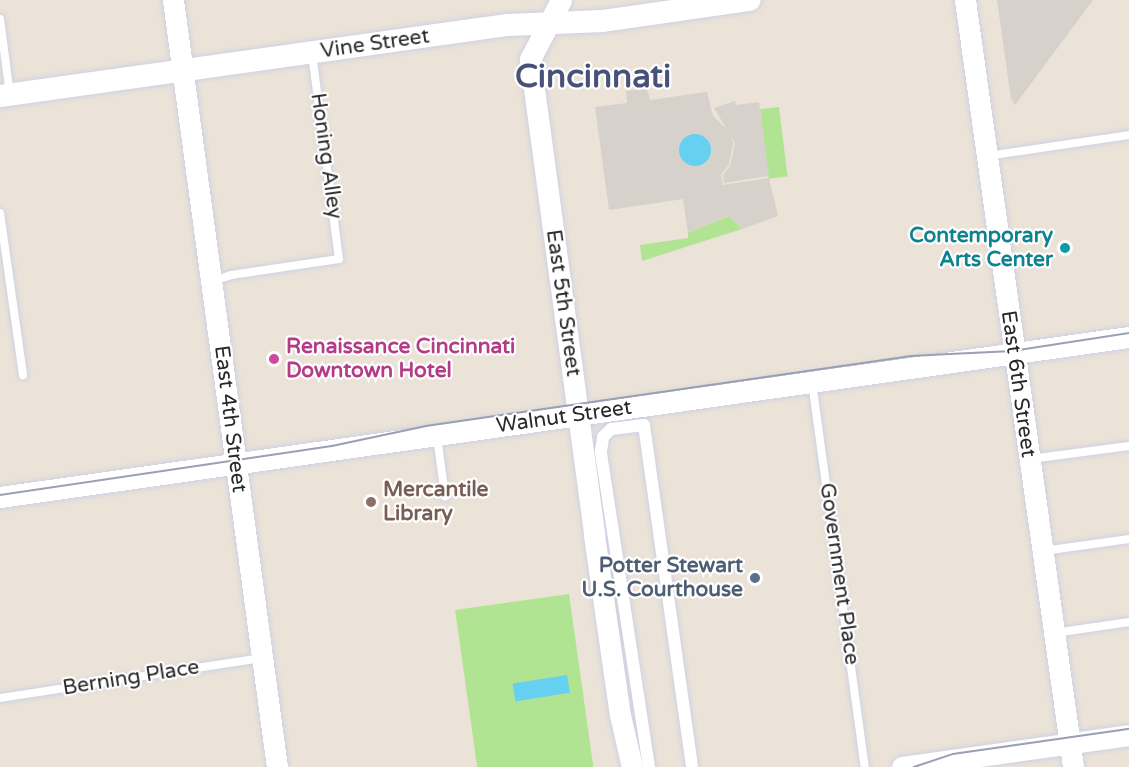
<!DOCTYPE html>
<html>
<head>
<meta charset="utf-8">
<style>
  body { margin:0 }
  #map { position:relative; width:1129px; height:767px; overflow:hidden; background:#ebe2d8; font-family:"Varela Round",sans-serif }
  div>[style] { position:absolute }
  [style*='--x'] { left:calc(var(--x)*1px); top:calc(var(--y)*1px); width:calc(var(--w)*1px); rotate:calc(var(--a)*1deg) }
  .green>* { inset:0; background:#b0e492; transform-origin:0 0 }
  .plaza>* { inset:0; background:#d6d2cb }
  .water>* { inset:0; background:#66d0f1; transform-origin:0 0 }
  .round { border-radius:50% }
  .roads { filter:drop-shadow(0 0 2px #cdd2e1) drop-shadow(0 0 2px #cdd2e1) }
  .service>* { height:8px; margin:-4px; padding:0 4px; transform-origin:4px; border-radius:4px; background:#fff }
  .pedestrian>* { height:12px; margin:-6px; padding:0 6px; transform-origin:6px; border-radius:6px; background:#fff }
  .tertiary>* { height:21px; margin:-10.5px; padding:0 10.5px; transform-origin:10.5px; border-radius:10.5px; background:#fff }
  .secondary>* { height:22px; margin:-11px; padding:0 11px; transform-origin:11px; border-radius:11px; background:#fff }
  .tram>* { height:1.5px; margin:-0.75px; padding:0 0.75px; transform-origin:0.75px; border-radius:0.75px; background:#9b9fb3 }
  .dots>* { width:16px; height:16px; translate:-50% -50%; box-sizing:border-box; border:3px solid #fff; border-radius:50% }
  span { translate:-50% -50%; white-space:nowrap; text-align:center; line-height:1.15; -webkit-text-stroke:4.5px #fff; paint-order:stroke }
  .street-label { font-size:21px; color:#272727 }
  .culture-label { font-size:21px; color:#0d838f; font-weight:700 }
  .right { translate:-100% -50%; text-align:right }
  .hotel-label { font-size:21px; color:#b23c85; font-weight:700 }
  .left { translate:0 -50%; text-align:left }
  .education-label { font-size:21px; color:#785e54; font-weight:700 }
  .service-label { font-size:21px; color:#4e5e75; font-weight:700 }
  .town-label { font-size:33px; color:#475179; font-weight:700 }
</style>
</head>
<body>
<div id="map">
  <div class="green">
    <i style="left:779px;top:107px;width:70px;height:19px;rotate:83deg"></i>
    <i style="clip-path:polygon(729px 216px,742px 229px,642px 261px,640px 245px,688px 238px,688px 233px)"></i>
    <i style="left:569px;top:594px;width:175px;height:115px;rotate:82deg"></i>
  </div>
  <div class="plaza">
    <i style="clip-path:polygon(997px 0,1093px 0,1015px 105px,1011px 99px)"></i>
    <i style="clip-path:polygon(647px 88px,650px 100px,707px 92px,713px 116px,730px 132px,733px 143px,729px 165px,721px 174px,723px 185px,769px 178px,778px 216px,742px 229px,728px 216px,688px 233px,683px 199px,609px 210px,595px 107px,627px 103px,626px 91px)"></i>
    <i style="clip-path:polygon(735px 101px,736px 105px,759px 102px,769px 176px,724px 183px,723px 175px,730px 166px,735px 143px,714px 108px)"></i>
  </div>
  <div class="water">
    <i class="round" style="left:679px;top:134px;width:32px;height:32px"></i>
    <i style="left:567px;top:675px;width:18px;height:55px;rotate:81deg"></i>
  </div>
  <div class="roads">
    <div class="service">
      <i style="--x:0;--y:19;--w:77;--a:82.5"></i>
      <i style="--x:987;--y:156;--w:144;--a:-8.4"></i>
      <i style="--x:0;--y:213;--w:164;--a:81.9"></i>
      <i style="--x:213;--y:281;--w:19;--a:-18"></i>
      <i style="--x:231;--y:275;--w:109;--a:-8.4"></i>
      <i style="--x:339;--y:259;--w:206;--a:-97.5"></i>
      <i style="--x:812;--y:382;--w:389;--a:82.2"></i>
      <i style="--x:437;--y:436;--w:61;--a:82.4"></i>
      <i style="--x:1030;--y:459;--w:100;--a:-7.5"></i>
      <i style="--x:1043;--y:551;--w:87;--a:-7.9"></i>
      <i style="--x:1054;--y:633;--w:76;--a:-8.3"></i>
      <i style="--x:0;--y:698;--w:264;--a:-8.7"></i>
    </div>
    <div class="pedestrian">
      <i style="--x:649;--y:767;--w:319;--a:-98.7"></i>
      <i style="--x:601;--y:452;--w:15;--a:-82"></i>
      <i style="--x:603;--y:437;--w:11;--a:-45"></i>
      <i style="--x:611;--y:429;--w:33;--a:-7"></i>
      <i style="--x:644;--y:425;--w:345;--a:82"></i>
    </div>
    <div class="tertiary">
      <i style="--x:173;--y:0;--w:774;--a:82.28"></i>
      <i style="--x:561;--y:0;--w:67;--a:117.7"></i>
      <i style="--x:530;--y:59;--w:480;--a:82.3"></i>
      <i style="--x:594;--y:535;--w:182;--a:81.8"></i>
      <i style="--x:620;--y:715;--w:53;--a:77"></i>
      <i style="--x:965;--y:0;--w:775;--a:81.98"></i>
      <i style="--x:0;--y:497;--w:1140;--a:-8.07"></i>
      <i style="--x:902;--y:767;--w:229;--a:-8"></i>
    </div>
    <div class="secondary">
      <i style="--x:0;--y:96;--w:513;--a:-7.96"></i>
      <i style="--x:508;--y:25;--w:94;--a:-2.4"></i>
      <i style="--x:602;--y:21;--w:149;--a:-8.1"></i>
    </div>
  </div>
  <div class="tram">
    <i style="--x:0;--y:495;--w:336;--a:-8.4"></i>
    <i style="--x:332;--y:446;--w:96;--a:-12"></i>
    <i style="--x:426;--y:426;--w:490;--a:-8.2"></i>
    <i style="--x:911;--y:356;--w:102;--a:-2.8"></i>
    <i style="--x:1013;--y:351;--w:117;--a:-8.8"></i>
    <i style="--x:914;--y:767;--w:41;--a:-18.4"></i>
    <i style="--x:953;--y:754;--w:178;--a:-8.1"></i>
  </div>
  <div class="dots">
    <i style="left:1065px;top:248px;background:#0f9aa8"></i>
    <i style="left:274px;top:359px;background:#d1479c"></i>
    <i style="left:371px;top:502px;background:#8d6e63"></i>
    <i style="left:755px;top:578px;background:#5c6f8a"></i>
  </div>
  <div class="street-label">
    <span style="left:375px;top:44px;rotate:-8deg">Vine Street</span>
    <span style="left:326px;top:156px;rotate:82deg">Honing Alley</span>
    <span style="left:563px;top:303px;rotate:82deg">East 5th Street</span>
    <span style="left:1018px;top:384px;rotate:82deg">East 6th Street</span>
    <span style="left:564px;top:417px;rotate:-8deg">Walnut Street</span>
    <span style="left:230px;top:419px;rotate:83deg">East 4th Street</span>
    <span style="left:839px;top:574px;rotate:82deg">Government Place</span>
    <span style="left:131px;top:678px;rotate:-9deg">Berning Place</span>
  </div>
  <div class="culture-label">
    <span class="right" style="left:1053px;top:248px">Contemporary<br>Arts Center</span>
  </div>
  <div class="hotel-label">
    <span class="left" style="left:286px;top:359px">Renaissance Cincinnati<br>Downtown Hotel</span>
  </div>
  <div class="education-label">
    <span class="left" style="left:383px;top:502px">Mercantile<br>Library</span>
  </div>
  <div class="service-label">
    <span class="right" style="left:743px;top:578px">Potter Stewart<br>U.S. Courthouse</span>
  </div>
  <div class="town-label">
    <span style="left:593px;top:77px">Cincinnati</span>
  </div>
</div>
</body>
</html>
